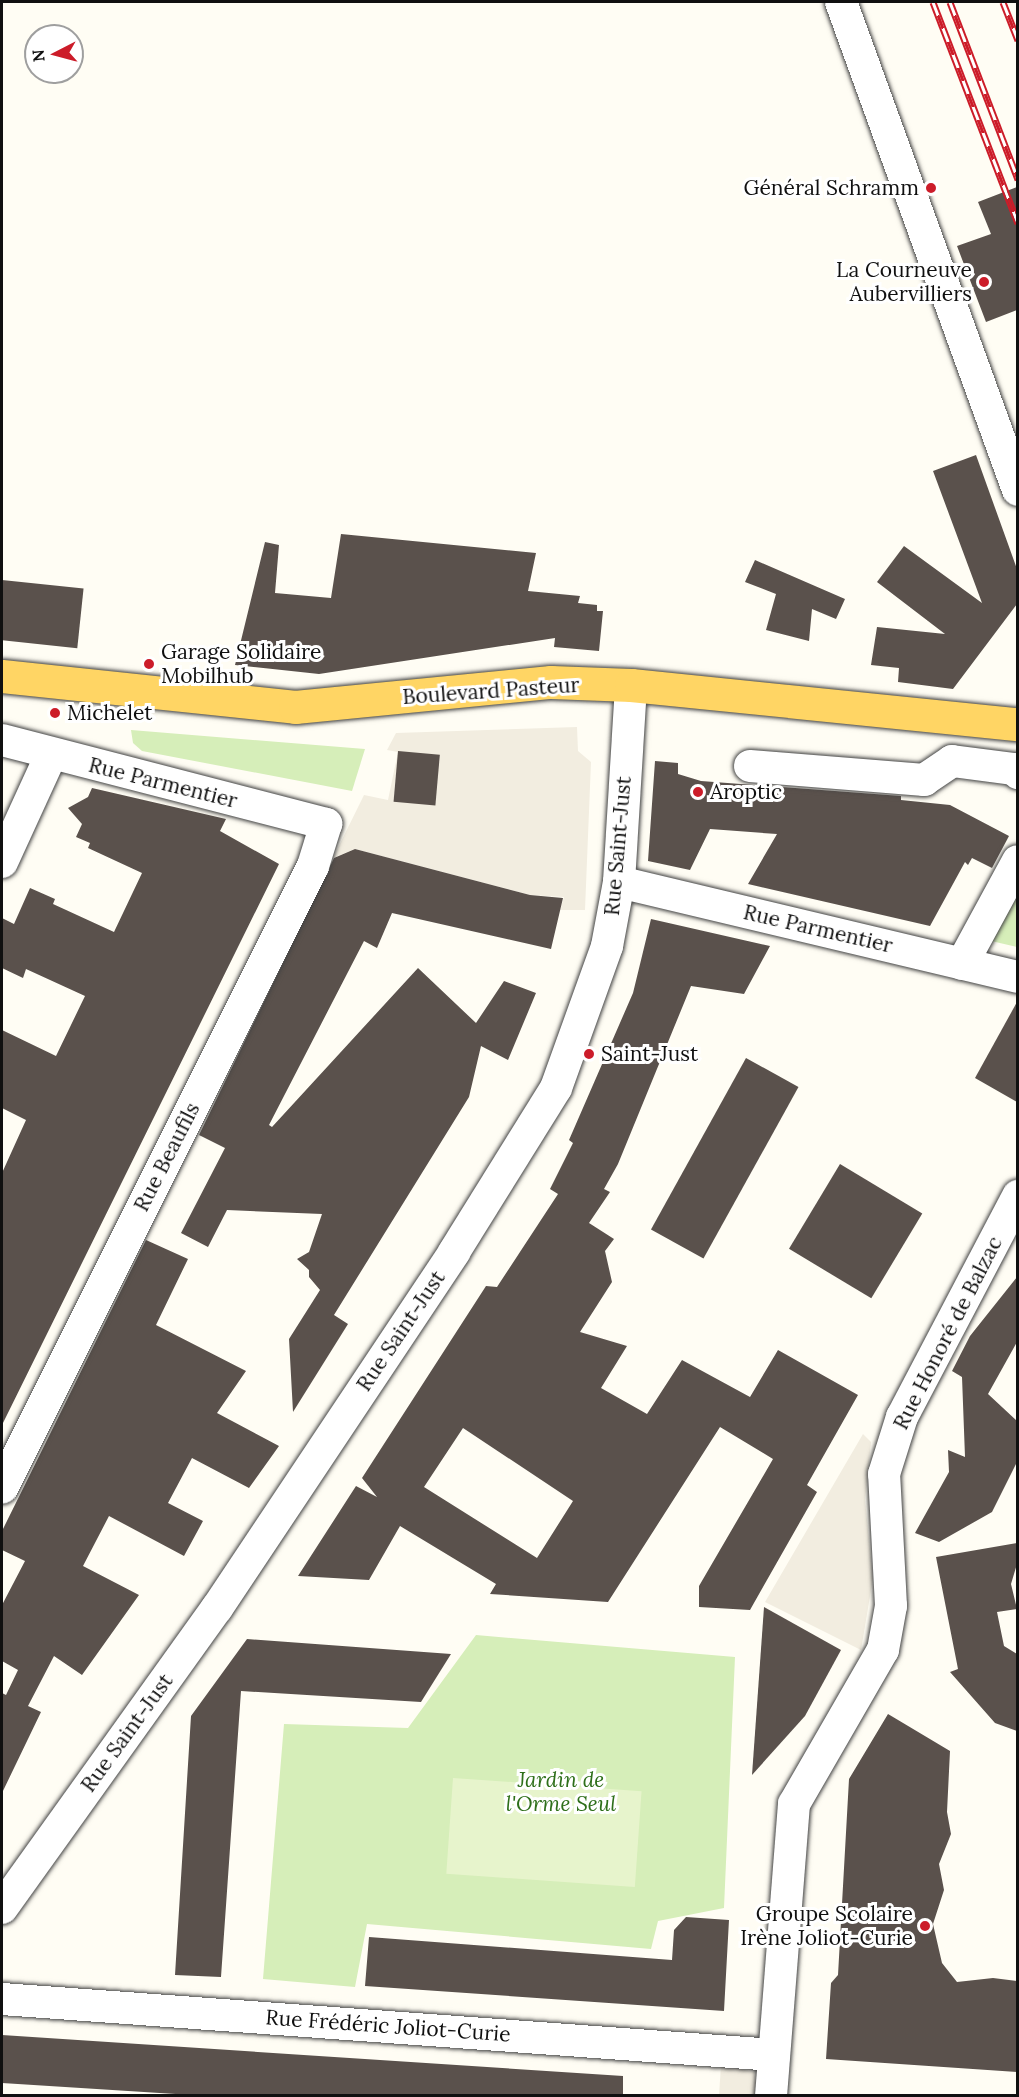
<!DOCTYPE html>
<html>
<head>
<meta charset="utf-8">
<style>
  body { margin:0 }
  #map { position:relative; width:1019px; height:2097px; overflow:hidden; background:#fffdf4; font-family:Lora,serif }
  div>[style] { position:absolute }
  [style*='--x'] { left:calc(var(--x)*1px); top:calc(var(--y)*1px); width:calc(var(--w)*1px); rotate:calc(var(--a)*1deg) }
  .green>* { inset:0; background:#d6eeb9 }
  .pitch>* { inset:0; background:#e7f4cc; transform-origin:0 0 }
  .plaza>* { inset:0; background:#f2ede0 }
  .building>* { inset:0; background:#5a514c; transform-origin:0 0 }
  .roads { filter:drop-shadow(0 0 2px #434343) drop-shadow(0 0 2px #434343) }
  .minor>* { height:32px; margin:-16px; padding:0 16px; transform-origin:16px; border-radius:16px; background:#fff }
  .major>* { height:33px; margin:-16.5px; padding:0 16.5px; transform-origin:16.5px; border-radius:16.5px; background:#ffd564 }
  .rail>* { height:7px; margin-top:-3.5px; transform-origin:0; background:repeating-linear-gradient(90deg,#fff 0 14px,#cc1c29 0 28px); box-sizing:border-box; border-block:2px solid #cc1c29 }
  .dots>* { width:16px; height:16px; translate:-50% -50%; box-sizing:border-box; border:3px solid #fff; border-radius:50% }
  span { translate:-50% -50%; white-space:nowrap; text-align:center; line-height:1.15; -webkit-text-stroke:6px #fff; paint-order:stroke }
  .poi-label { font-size:21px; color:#101010 }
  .right { translate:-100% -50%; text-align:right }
  .left { translate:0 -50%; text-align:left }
  .street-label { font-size:21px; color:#101010 }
  .park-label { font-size:21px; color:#2e6f1a; font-style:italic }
  .frame { position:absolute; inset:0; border:3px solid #101010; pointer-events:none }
  .north { position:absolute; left:24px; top:24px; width:60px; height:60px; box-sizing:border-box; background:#fff; border:2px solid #9f9f9f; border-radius:50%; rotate:264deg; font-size:16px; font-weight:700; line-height:24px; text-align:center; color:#101010 }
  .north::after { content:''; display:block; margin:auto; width:21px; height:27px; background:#cc1c29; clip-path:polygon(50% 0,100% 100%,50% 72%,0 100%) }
</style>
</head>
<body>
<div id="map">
  <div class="green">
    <i style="clip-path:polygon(131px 730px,365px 749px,352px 791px,142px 751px,133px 743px)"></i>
    <i style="clip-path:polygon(1017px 885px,1017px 947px,987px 940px)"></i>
    <i style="clip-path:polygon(476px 1635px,735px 1657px,724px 1908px,658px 1921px,651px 1949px,367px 1924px,355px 1987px,263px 1979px,284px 1724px,408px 1728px)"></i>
  </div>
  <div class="pitch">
    <i style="left:453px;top:1778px;width:189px;height:96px;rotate:4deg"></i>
  </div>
  <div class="plaza">
    <i style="clip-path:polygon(577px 727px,578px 751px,591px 762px,585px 910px,560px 910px,564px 897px,530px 895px,355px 849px,333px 858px,364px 795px,388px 800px,398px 752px,387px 750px,396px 733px)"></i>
    <i style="clip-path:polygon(863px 1434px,871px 1442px,865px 1500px,873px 1578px,861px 1650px,765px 1602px)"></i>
    <i style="clip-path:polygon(721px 2065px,754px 2072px,758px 2095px,719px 2096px)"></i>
  </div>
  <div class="building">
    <i style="clip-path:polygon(1017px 187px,1017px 310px,986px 322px,957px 246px,991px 234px,978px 202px)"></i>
    <i style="clip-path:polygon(976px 455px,1017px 569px,1017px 604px,953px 689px,898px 682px,899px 668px,871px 665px,877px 627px,945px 634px,877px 582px,904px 546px,982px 603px,933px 471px)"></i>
    <i style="clip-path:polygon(341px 534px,536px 553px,528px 591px,580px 596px,578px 603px,597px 605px,597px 611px,603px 611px,599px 651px,554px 647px,555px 638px,319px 674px,235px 665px,265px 542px,279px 545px,275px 593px,331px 598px)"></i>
    <i style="clip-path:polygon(755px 560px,845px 599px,836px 619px,812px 609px,809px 641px,766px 630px,776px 594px,745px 582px)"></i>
    <i style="left:2px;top:580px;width:82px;height:60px;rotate:6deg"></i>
    <i style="left:398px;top:751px;width:42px;height:51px;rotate:5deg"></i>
    <i style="clip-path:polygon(655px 761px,678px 763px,678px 774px,701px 781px,901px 796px,901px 800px,950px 805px,1009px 836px,992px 868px,972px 858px,968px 865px,965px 862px,930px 926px,748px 884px,777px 834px,710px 829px,690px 870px,648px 861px)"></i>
    <i style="clip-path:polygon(92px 788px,226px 819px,220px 831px,279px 864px,2px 1425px,2px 1173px,26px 1120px,2px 1108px,2px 1030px,56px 1056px,85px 996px,26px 969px,23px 978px,2px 968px,2px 918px,14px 924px,30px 888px,55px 899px,53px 904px,114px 932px,142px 873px,88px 848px,90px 843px,76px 837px,82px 824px,68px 808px,88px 797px)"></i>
    <i style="clip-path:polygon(355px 849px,530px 895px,563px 898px,551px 949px,392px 913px,377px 948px,364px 941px,269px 1125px,272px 1127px,418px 968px,476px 1023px,504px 981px,536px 993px,508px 1060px,481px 1046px,469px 1097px,334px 1315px,348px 1324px,293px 1412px,289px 1339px,320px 1290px,309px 1277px,309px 1270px,297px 1259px,309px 1252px,322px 1214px,227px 1210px,208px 1247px,181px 1233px,225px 1148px,199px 1135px,334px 858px)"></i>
    <i style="clip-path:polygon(evenodd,651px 919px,770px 946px,744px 994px,691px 986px,618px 1164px,604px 1189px,610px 1192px,589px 1223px,614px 1239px,605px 1251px,612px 1282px,580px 1332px,627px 1346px,601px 1388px,647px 1414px,682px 1360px,750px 1397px,778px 1350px,858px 1395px,807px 1485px,817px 1492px,750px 1610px,699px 1607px,699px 1586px,773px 1459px,720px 1427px,608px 1602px,490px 1594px,496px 1584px,400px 1526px,369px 1580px,298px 1576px,356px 1486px,377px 1497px,362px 1478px,486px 1286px,497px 1287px,558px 1194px,550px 1189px,573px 1143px,569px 1140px,633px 993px,651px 919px,463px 1428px,573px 1501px,537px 1558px,424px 1487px,463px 1428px)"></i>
    <i style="clip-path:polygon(1017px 1002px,1017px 1102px,975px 1078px)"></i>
    <i style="left:746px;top:1058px;width:60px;height:196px;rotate:29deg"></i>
    <i style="left:840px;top:1164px;width:96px;height:99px;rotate:31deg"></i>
    <i style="clip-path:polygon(146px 1240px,188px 1259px,156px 1325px,246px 1371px,217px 1413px,279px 1446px,249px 1488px,192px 1458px,168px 1503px,203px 1521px,184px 1556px,109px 1516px,83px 1566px,139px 1595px,82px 1675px,54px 1656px,28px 1706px,41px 1712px,2px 1793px,2px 1693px,6px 1695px,18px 1670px,2px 1661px,2px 1605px,25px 1561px,2px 1550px,2px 1531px)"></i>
    <i style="clip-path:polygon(1017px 1277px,1017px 1342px,988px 1394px,1017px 1421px,1017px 1462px,992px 1512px,939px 1542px,915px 1533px,949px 1472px,948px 1450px,965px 1457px,962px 1377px,952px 1371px,970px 1336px)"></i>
    <i style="clip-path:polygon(1017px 1543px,1017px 1564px,1011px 1584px,1017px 1609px,997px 1612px,1004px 1646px,1017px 1654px,1017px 1731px,995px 1723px,950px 1672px,958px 1669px,936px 1557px)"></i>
    <i style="clip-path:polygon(764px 1607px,841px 1650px,805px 1716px,752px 1775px)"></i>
    <i style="clip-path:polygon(247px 1639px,451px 1654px,421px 1702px,241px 1691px,221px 1977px,175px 1975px,191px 1716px)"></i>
    <i style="clip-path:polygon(888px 1714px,950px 1751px,947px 1812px,951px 1834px,939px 1864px,944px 1890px,933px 1924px,942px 1963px,957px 1982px,993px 1978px,1017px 1981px,1017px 2072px,826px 2059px,831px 1983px,838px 1975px,849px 1779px)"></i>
    <i style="clip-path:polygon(686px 1917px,729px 1920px,724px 2011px,365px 1986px,369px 1937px,672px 1960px,674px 1930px)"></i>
    <i style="clip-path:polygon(2px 2035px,623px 2076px,623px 2096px,207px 2096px,2px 2083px)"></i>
  </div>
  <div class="roads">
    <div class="minor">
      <i style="--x:841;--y:2;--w:519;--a:70.06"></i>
      <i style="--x:2;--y:740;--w:335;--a:14.5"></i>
      <i style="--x:326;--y:824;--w:44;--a:107.2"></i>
      <i style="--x:313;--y:866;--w:695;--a:116.57"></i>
      <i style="--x:750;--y:766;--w:175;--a:4.6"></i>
      <i style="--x:924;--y:780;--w:34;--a:-34"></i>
      <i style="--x:952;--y:761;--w:63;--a:7.4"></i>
      <i style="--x:1014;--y:769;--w:6;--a:45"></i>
      <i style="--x:2;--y:862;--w:118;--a:-65.4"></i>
      <i style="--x:619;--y:882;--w:410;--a:13.4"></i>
      <i style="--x:962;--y:964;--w:117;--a:-61.5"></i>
      <i style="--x:2;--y:1908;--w:369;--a:-54.4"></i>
      <i style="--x:217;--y:1608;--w:428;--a:-56.3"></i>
      <i style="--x:454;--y:1252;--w:193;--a:-58.1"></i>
      <i style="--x:556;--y:1088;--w:151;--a:-70.2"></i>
      <i style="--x:607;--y:946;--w:65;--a:-79.4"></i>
      <i style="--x:619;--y:882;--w:197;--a:-86.5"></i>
      <i style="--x:2;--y:1999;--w:774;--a:4.15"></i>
      <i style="--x:771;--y:2096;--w:293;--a:-85.5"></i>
      <i style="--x:794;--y:1804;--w:178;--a:-60"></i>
      <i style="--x:883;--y:1650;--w:45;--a:-79.7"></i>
      <i style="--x:891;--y:1606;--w:132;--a:-93"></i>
      <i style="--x:884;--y:1474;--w:60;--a:-72.5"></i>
      <i style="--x:902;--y:1417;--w:250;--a:-62.3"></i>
    </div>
    <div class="major">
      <i style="--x:2;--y:676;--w:295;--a:6"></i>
      <i style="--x:295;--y:707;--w:257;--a:-5.6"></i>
      <i style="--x:551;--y:682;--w:80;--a:2.1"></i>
      <i style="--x:631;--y:685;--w:389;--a:5.8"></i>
    </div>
  </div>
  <div class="rail">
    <i style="--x:933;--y:2;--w:237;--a:69"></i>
    <i style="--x:950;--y:2;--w:190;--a:69"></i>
    <i style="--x:1003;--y:2;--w:41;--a:68.5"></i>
  </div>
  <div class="dots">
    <i style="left:931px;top:188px;background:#cc1c29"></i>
    <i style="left:984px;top:282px;background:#cc1c29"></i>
    <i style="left:149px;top:664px;background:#cc1c29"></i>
    <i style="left:55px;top:713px;background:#cc1c29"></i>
    <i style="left:698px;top:792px;background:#cc1c29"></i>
    <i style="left:589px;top:1054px;background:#cc1c29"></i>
    <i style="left:925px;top:1926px;background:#cc1c29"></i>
  </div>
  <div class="poi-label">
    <span class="right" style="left:919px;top:188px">Général Schramm</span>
    <span class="right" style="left:972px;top:282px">La Courneuve<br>Aubervilliers</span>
    <span class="left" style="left:161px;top:664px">Garage Solidaire<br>Mobilhub</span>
    <span class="left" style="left:67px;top:713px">Michelet</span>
    <span class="left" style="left:710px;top:792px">Aroptic</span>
    <span class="left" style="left:601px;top:1054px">Saint-Just</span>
    <span class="right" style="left:913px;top:1926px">Groupe Scolaire<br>Irène Joliot-Curie</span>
  </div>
  <div class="street-label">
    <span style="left:491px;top:691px;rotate:-4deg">Boulevard Pasteur</span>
    <span style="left:163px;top:783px;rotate:14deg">Rue Parmentier</span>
    <span style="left:618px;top:846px;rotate:-85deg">Rue Saint-Just</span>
    <span style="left:818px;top:929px;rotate:13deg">Rue Parmentier</span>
    <span style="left:167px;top:1157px;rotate:-63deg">Rue Beaufils</span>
    <span style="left:401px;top:1331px;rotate:-56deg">Rue Saint-Just</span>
    <span style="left:948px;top:1333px;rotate:-63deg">Rue Honoré de Balzac</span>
    <span style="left:127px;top:1733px;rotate:-54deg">Rue Saint-Just</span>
    <span style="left:388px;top:2026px;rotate:4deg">Rue Frédéric Joliot-Curie</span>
  </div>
  <div class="park-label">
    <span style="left:561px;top:1792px">Jardin de<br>l'Orme Seul</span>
  </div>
  <div class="frame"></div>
  <div class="north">N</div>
</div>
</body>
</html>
